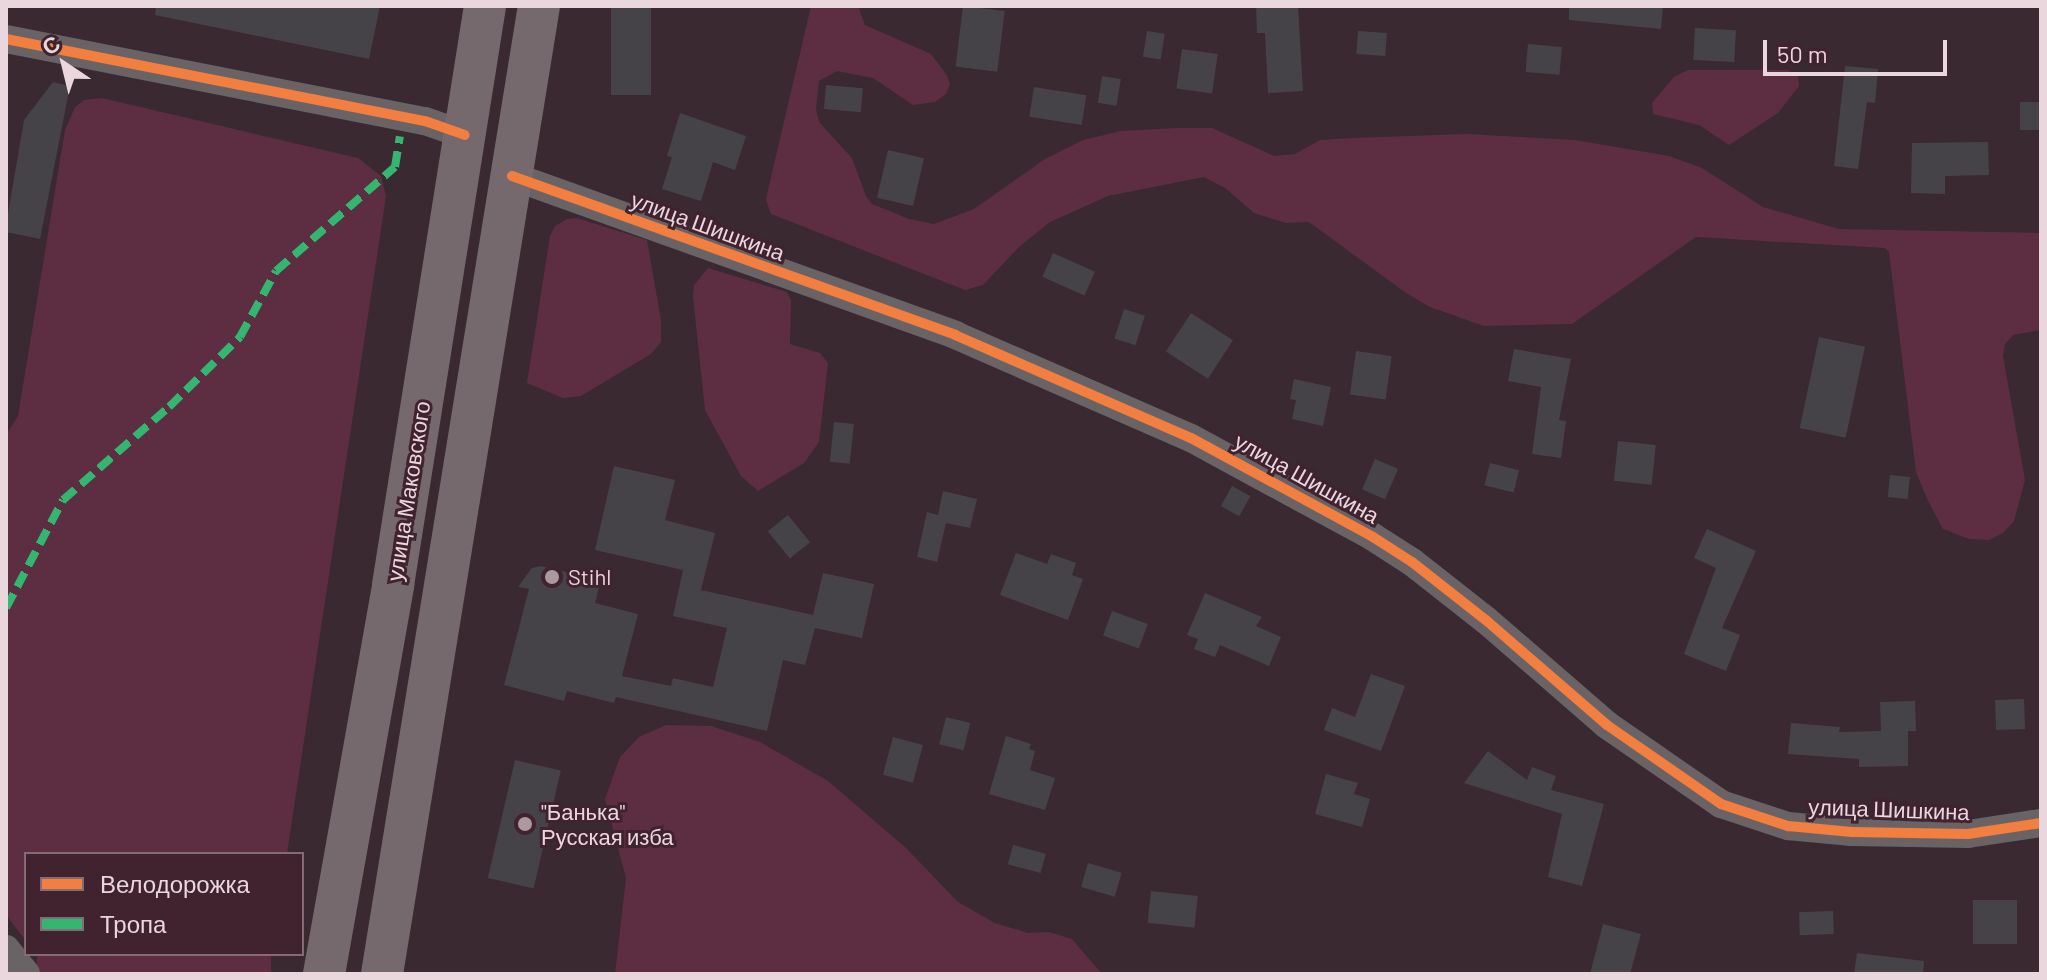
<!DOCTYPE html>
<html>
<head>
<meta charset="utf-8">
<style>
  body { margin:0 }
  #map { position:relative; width:2047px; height:980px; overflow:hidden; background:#3a2930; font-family:Barlow,sans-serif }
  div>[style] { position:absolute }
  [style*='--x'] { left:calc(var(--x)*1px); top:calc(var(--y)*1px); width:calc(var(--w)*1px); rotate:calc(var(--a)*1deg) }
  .green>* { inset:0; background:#5d2d42; transform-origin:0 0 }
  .building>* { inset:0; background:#464348; transform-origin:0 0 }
  .minor>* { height:28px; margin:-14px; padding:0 14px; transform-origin:14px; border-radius:14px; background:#6a6366 }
  .highway>* { height:42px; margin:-21px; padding:0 21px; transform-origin:21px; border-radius:21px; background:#75696d }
  .quiet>* { height:8px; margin-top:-4px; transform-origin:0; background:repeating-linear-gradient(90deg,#33b770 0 16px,transparent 0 24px) }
  .cycleway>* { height:10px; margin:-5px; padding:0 5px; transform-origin:5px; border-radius:5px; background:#f27e40 }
  .dots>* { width:22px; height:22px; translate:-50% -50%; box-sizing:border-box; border:4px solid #40232f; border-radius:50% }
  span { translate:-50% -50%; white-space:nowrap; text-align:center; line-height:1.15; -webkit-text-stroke:6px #40232f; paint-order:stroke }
  .street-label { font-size:22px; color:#ead6dd }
  .poi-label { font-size:22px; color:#ead6dd }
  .left { translate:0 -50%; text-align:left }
  .frame { position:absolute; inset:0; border:8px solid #ead6dd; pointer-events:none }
  .legend { position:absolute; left:24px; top:852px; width:280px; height:104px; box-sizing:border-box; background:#40232f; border:2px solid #846b75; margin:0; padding:10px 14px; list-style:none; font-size:24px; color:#ead6dd }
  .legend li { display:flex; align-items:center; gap:16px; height:40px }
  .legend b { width:40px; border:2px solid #846b75 }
  .north { position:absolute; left:24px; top:24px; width:80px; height:80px; -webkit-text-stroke:6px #40232f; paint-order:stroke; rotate:325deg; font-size:22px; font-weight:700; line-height:32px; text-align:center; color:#ead6dd }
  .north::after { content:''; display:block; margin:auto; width:28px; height:36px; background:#ead6dd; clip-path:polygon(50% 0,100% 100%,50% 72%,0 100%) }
  .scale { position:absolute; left:1763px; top:40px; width:184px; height:36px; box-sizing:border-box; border:4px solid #ead6dd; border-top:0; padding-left:10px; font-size:24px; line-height:28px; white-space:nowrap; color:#ead6dd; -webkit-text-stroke:6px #40232f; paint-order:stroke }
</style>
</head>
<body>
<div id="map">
  <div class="green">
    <i style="clip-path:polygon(811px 6px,858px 6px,865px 25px,931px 54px,947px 75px,950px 84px,946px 94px,935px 102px,913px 105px,873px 78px,837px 71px,819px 81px,816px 109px,819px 122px,852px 158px,866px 196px,872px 204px,909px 219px,934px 224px,974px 209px,1045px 159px,1083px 140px,1121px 131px,1177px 128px,1212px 128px,1274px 156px,1295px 154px,1320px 140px,1351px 138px,1466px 134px,1575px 140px,1669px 156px,1702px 168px,1763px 207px,1839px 229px,2041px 233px,2041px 330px,2013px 335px,2005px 344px,2003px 356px,2025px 480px,2014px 521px,2003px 533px,1989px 540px,1969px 539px,1943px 529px,1928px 501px,1916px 472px,1889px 252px,1885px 248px,1696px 237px,1572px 324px,1484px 326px,1430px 307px,1406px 293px,1309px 222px,1286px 223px,1254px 213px,1225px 188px,1204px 177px,1108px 196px,1050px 222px,1019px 247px,983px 285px,965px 290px,771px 214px,766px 200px,768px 190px)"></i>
    <i style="clip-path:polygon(1688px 70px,1788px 70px,1798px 76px,1799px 86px,1778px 113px,1729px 145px,1699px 125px,1653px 114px,1652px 103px,1674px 77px)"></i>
    <i style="clip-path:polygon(102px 98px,358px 158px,381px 176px,386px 196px,287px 854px,26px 854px,26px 941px,6px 915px,6px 435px,18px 416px,65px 130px,75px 107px,84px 100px)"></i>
    <i style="clip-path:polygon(577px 218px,647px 240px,661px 320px,661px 342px,651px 354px,581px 396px,563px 398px,527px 383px,550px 236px,555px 226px,567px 219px)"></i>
    <i style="clip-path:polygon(708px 268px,787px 292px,791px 300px,790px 344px,820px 353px,828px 363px,819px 442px,804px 463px,758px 491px,741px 476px,705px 410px,693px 297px,694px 285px)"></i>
    <i style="clip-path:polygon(666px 725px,711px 726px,760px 742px,828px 781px,906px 848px,958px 902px,995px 923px,1028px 933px,1049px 932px,1072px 939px,1102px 974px,615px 974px,626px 878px,605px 799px,620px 757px,639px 737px)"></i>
    <i style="left:37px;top:954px;width:234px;height:25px"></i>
  </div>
  <div class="building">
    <i style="clip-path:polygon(156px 6px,380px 6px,369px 59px,155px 15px)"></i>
    <i style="left:611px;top:6px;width:40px;height:89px"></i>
    <i style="left:963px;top:6px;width:42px;height:61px;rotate:7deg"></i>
    <i style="clip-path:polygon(1256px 6px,1298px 6px,1303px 91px,1268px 93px,1265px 33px,1257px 33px)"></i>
    <i style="clip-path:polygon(1569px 6px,1663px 6px,1661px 29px,1569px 20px)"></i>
    <i style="left:1695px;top:28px;width:41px;height:32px;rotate:3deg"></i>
    <i style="left:1147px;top:31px;width:18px;height:26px;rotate:9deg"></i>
    <i style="left:1358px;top:31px;width:29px;height:23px;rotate:4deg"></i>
    <i style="left:1528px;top:44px;width:34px;height:28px;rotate:5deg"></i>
    <i style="left:1182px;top:49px;width:36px;height:40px;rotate:8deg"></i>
    <i style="clip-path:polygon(1845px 66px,1878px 69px,1875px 103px,1867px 102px,1858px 169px,1834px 166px)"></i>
    <i style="left:1102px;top:76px;width:19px;height:27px;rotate:9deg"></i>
    <i style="clip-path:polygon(53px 82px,70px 86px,40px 239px,6px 232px,6px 225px,24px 120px)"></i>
    <i style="left:826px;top:85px;width:37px;height:24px;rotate:5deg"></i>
    <i style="left:1034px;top:87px;width:53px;height:30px;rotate:9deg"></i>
    <i style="left:2020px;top:102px;width:21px;height:28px"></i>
    <i style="clip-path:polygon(680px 113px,746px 136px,735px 170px,713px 162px,701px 201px,662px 189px,672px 157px,667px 156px)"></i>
    <i style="clip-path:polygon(1988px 142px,1989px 175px,1945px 176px,1945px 194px,1911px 193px,1912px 143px)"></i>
    <i style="left:888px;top:150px;width:37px;height:49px;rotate:13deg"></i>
    <i style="left:1053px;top:253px;width:46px;height:26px;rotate:24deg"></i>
    <i style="left:1124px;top:309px;width:22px;height:31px;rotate:18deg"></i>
    <i style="left:1191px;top:313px;width:50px;height:46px;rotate:33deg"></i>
    <i style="left:1819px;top:337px;width:47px;height:93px;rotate:12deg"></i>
    <i style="clip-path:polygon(1514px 349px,1571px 359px,1559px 420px,1566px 421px,1561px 458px,1532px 454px,1541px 387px,1508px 381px)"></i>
    <i style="left:1356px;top:351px;width:36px;height:44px;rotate:8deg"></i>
    <i style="clip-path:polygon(1294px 379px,1331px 387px,1323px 426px,1292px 419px,1296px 400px,1290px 399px)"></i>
    <i style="left:834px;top:422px;width:20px;height:40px;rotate:6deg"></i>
    <i style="left:1618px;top:441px;width:38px;height:40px;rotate:6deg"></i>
    <i style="left:1375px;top:459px;width:25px;height:33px;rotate:23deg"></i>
    <i style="left:1490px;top:463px;width:30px;height:23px;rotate:14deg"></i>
    <i style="clip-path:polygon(614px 466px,675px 480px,665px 520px,715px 533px,701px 590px,813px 615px,823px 573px,874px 584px,862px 638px,815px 628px,805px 665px,783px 660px,767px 731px,616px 697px,614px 703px,567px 691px,564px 701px,504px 685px,529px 589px,518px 587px,532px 568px,541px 566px,601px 580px,595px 603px,638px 614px,622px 676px,671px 686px,673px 678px,713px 687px,727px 628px,673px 616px,683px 570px,595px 550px)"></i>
    <i style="left:1890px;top:475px;width:20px;height:22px;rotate:6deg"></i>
    <i style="left:1232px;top:486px;width:21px;height:23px;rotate:29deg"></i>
    <i style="clip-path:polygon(943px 491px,977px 499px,970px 528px,946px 523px,937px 562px,917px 557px,927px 512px,938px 515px)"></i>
    <i style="left:788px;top:515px;width:35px;height:26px;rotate:51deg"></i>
    <i style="clip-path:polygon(1707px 529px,1756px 551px,1722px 628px,1740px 635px,1726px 671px,1684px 654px,1716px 568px,1694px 558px)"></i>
    <i style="clip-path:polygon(1016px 553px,1047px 564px,1051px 554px,1076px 563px,1072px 575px,1083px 579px,1068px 620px,1000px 595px)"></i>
    <i style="clip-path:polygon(1205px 593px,1262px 617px,1256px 626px,1281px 637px,1269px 666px,1220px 645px,1215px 657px,1194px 649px,1198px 639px,1187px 635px)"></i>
    <i style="left:1112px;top:611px;width:38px;height:26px;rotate:20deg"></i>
    <i style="clip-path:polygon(1371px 674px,1405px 686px,1381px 751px,1324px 730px,1332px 708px,1355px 717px)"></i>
    <i style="left:2024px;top:699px;width:30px;height:29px;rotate:88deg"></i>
    <i style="clip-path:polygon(1915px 701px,1916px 731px,1908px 731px,1908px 766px,1859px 767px,1859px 759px,1788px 754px,1791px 723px,1840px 727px,1839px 732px,1881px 731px,1880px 702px)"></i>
    <i style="left:946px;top:717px;width:25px;height:28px;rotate:14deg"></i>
    <i style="clip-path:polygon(1006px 736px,1031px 744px,1029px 749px,1035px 751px,1030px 770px,1055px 778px,1045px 810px,989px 794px)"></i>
    <i style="left:893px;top:737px;width:31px;height:39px;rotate:15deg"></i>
    <i style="clip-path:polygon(1488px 751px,1527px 780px,1532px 767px,1556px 776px,1551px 790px,1604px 804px,1582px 886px,1548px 877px,1562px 814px,1464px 783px)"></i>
    <i style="left:515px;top:760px;width:47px;height:121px;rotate:13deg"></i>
    <i style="clip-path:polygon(1326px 774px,1358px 783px,1354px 794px,1370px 799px,1362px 827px,1315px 814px)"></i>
    <i style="left:1013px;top:845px;width:34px;height:20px;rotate:15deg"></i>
    <i style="left:1088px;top:863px;width:35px;height:25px;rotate:16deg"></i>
    <i style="left:1151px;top:891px;width:47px;height:32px;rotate:6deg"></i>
    <i style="left:1973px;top:900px;width:44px;height:44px"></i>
    <i style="left:1833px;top:911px;width:23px;height:34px;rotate:88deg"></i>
    <i style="clip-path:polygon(1603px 924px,1641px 934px,1630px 974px,1590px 974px)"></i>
    <i style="clip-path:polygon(1857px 953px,1924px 961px,1923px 974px,1854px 974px)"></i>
  </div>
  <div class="minor">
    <i style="--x:6;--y:39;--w:427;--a:11.1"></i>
    <i style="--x:425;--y:121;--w:42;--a:19.3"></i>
    <i style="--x:512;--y:176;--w:471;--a:19.7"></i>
    <i style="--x:955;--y:335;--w:257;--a:23.6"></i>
    <i style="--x:1191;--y:438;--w:207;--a:28.5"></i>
    <i style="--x:1373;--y:537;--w:46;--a:32.7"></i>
    <i style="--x:1412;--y:562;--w:95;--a:38.2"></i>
    <i style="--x:1487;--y:621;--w:159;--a:40.9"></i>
    <i style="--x:1607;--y:725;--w:139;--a:34.7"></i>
    <i style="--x:1721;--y:804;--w:71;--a:18.2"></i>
    <i style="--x:1788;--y:826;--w:64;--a:5.4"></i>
    <i style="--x:1852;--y:832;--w:116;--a:1"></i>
    <i style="--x:1968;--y:834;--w:74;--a:-8.6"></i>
    <i style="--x:6;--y:949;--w:32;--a:51"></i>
  </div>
  <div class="highway">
    <i style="--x:324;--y:974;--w:395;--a:-79.9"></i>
    <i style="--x:393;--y:585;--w:586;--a:-80.97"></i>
    <i style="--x:382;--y:974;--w:981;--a:-80.79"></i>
  </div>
  <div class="quiet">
    <i style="--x:6;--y:608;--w:122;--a:-62.2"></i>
    <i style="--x:63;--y:500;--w:141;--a:-41.3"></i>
    <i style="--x:169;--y:407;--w:100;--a:-44.6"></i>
    <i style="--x:240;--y:337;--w:75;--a:-61.4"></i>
    <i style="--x:276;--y:271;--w:158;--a:-41.2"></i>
    <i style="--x:395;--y:167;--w:31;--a:-81"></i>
  </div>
  <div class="cycleway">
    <i style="--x:6;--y:39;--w:427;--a:11.1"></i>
    <i style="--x:425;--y:121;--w:42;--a:19.3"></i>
    <i style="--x:512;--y:176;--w:471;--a:19.7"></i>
    <i style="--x:955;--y:335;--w:257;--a:23.6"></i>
    <i style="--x:1191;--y:438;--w:207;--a:28.5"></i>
    <i style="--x:1373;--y:537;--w:46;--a:32.7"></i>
    <i style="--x:1412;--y:562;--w:95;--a:38.2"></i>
    <i style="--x:1487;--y:621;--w:159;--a:40.9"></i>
    <i style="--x:1607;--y:725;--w:139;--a:34.7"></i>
    <i style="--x:1721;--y:804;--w:71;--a:18.2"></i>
    <i style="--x:1788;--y:826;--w:64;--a:5.4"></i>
    <i style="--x:1852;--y:832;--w:116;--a:1"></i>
    <i style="--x:1968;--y:834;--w:74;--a:-8.6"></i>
  </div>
  <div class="dots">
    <i style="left:552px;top:577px;background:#ac99a0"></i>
    <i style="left:525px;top:824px;background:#ac99a0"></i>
  </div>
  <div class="street-label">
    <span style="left:708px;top:226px;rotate:20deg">улица Шишкина</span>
    <span style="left:1307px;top:478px;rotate:29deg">улица Шишкина</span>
    <span style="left:408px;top:491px;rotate:-81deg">улица Маковского</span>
    <span style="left:1889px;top:809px;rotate:2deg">улица Шишкина</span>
  </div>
  <div class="poi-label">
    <span class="left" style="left:568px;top:577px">Stihl</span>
    <span class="left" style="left:541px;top:824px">"Банька"<br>Русская изба</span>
  </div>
  <div class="frame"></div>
  <ul class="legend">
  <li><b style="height:10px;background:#f27e40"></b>Велодорожка</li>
  <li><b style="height:10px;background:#33b770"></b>Тропа</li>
  </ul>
  <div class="north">С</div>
  <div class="scale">50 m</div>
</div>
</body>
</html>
